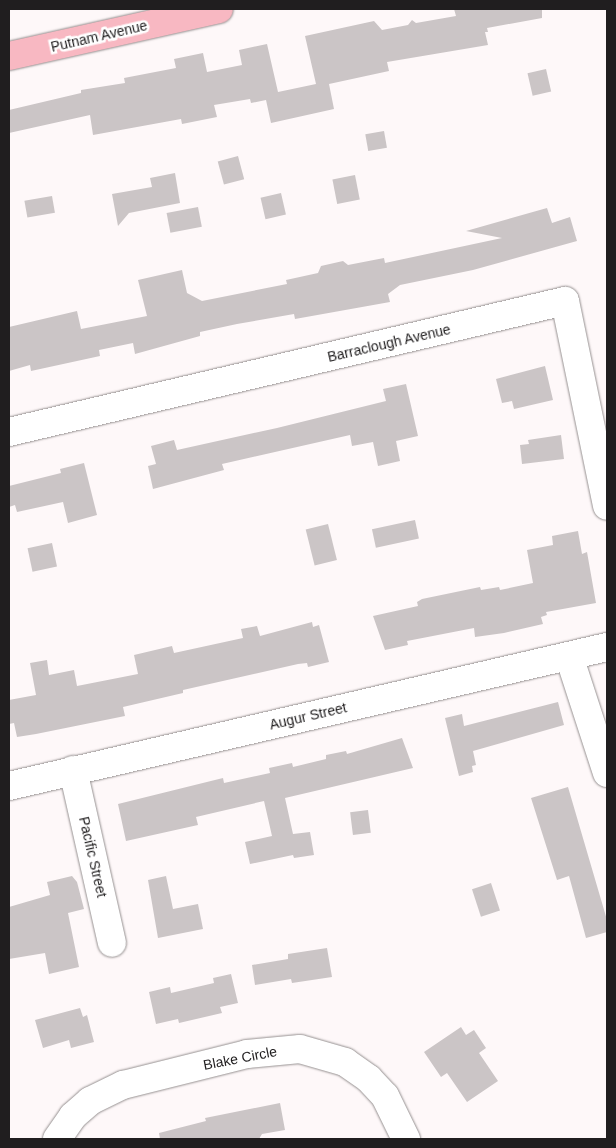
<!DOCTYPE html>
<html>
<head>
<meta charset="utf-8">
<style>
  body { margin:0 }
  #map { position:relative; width:616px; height:1148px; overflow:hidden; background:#fef8f9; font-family:Arial,sans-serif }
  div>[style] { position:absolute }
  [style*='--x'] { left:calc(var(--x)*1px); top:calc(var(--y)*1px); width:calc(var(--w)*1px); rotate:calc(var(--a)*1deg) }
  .building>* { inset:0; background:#cbc5c6; transform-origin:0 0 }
  .roads { filter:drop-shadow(0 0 1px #969191) drop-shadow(0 0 1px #969191) }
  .minor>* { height:28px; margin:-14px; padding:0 14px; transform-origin:14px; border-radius:14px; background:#fff }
  .major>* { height:28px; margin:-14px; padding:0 14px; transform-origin:14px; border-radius:14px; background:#f8b8c2 }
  span { translate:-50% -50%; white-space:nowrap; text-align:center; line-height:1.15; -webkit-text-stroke:5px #fff; paint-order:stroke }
  .street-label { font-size:14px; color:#201e1f }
  .frame { position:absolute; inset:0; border:10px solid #201e1f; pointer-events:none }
</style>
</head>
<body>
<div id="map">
  <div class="building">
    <i style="clip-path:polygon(454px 9px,542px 9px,542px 18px,487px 28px,488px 32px,485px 32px,488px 45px,387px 62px,389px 71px,329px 84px,334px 109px,271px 123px,266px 100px,251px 103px,250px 99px,214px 105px,217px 117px,182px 124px,181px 119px,93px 135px,90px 115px,9px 133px,9px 110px,81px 93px,81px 90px,125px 83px,124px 78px,176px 68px,174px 59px,203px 53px,207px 72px,242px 65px,239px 50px,267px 44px,278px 92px,316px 84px,305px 36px,374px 21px,382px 30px,408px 25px,412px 20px,416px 23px,456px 16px)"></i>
    <i style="left:546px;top:69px;width:23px;height:19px;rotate:77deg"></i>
    <i style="left:384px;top:131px;width:17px;height:19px;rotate:80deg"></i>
    <i style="left:238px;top:156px;width:24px;height:21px;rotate:75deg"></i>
    <i style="clip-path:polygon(175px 173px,180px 203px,129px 213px,118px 226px,112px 194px,152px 187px,150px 178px)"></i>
    <i style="left:355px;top:175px;width:25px;height:23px;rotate:79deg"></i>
    <i style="left:281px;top:193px;width:22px;height:21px;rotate:77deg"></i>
    <i style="left:52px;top:196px;width:17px;height:28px;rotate:80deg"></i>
    <i style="left:198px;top:207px;width:20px;height:32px;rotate:79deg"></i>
    <i style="clip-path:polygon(547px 208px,552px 223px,570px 217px,577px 241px,473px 270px,400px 285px,388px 294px,390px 302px,295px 319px,294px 314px,237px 324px,200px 332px,200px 336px,135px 354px,133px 343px,99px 350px,100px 356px,31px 371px,30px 365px,9px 371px,9px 327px,77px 311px,81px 329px,147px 316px,138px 280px,182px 270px,187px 293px,202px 301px,287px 284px,286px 280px,318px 273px,321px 266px,343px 261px,348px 265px,384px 258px,385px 263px,502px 238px,466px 231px)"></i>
    <i style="clip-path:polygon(545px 366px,553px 400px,514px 409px,512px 401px,502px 403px,496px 379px)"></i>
    <i style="clip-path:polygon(406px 384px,418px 436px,396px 441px,400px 461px,378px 466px,373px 442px,352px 446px,350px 435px,222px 464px,224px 470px,153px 489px,148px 466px,156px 464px,151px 446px,174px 440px,177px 450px,277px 428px,386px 401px,383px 389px)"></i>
    <i style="clip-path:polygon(561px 435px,564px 459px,522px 464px,520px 445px,529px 444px,528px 440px)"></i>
    <i style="clip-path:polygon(84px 463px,97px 515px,68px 523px,63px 502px,17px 512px,15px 505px,9px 507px,9px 486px,61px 473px,60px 469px)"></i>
    <i style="left:415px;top:520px;width:19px;height:44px;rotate:78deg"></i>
    <i style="left:328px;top:524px;width:37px;height:23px;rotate:76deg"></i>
    <i style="clip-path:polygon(578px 531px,582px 554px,587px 552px,596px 603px,546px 612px,547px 615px,541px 617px,543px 624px,504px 633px,475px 637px,474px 628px,407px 641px,408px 645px,385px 650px,373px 616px,418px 606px,417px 602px,422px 599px,480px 587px,481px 590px,499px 587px,500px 590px,533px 583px,527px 550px,553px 545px,552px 536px)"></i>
    <i style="left:52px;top:543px;width:24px;height:25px;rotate:78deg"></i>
    <i style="clip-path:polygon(312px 622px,313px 627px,319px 625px,329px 662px,308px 667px,307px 663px,298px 664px,183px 690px,183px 693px,123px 707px,125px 716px,36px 734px,17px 737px,14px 723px,9px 724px,9px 700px,36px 695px,30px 663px,47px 660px,49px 675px,74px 670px,77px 686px,138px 674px,134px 655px,172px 646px,174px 653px,243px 638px,241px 629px,257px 626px,260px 636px)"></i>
    <i style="clip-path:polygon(558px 702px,564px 725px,473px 751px,476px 765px,472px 766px,473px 772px,459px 776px,445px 718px,462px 714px,464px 726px)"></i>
    <i style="clip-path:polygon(402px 738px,413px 768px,285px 798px,293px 834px,310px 832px,314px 855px,294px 858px,293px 855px,250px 864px,245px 842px,272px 836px,264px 801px,196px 817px,198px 825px,126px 841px,118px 804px,223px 778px,224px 783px,270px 773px,269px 768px,292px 763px,293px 767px,326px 759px,326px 755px,346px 751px,347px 754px)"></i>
    <i style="clip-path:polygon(568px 787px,607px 920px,607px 932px,586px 938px,569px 876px,557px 880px,531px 798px)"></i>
    <i style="left:368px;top:810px;width:23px;height:18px;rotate:83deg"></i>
    <i style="clip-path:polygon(72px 876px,77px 882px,84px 909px,68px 913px,79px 967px,49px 974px,45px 953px,9px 959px,9px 907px,50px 895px,47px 882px)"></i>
    <i style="clip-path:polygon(166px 876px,173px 909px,198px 904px,203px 929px,158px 938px,148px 880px)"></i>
    <i style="left:491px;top:883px;width:29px;height:20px;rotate:72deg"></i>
    <i style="clip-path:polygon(327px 948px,332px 977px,292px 983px,291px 979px,255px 985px,252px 965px,288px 959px,288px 954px)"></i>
    <i style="clip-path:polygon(231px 974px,238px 1003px,220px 1007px,222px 1013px,179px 1023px,178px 1019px,156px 1024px,149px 992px,170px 987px,171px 993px,214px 983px,213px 978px)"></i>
    <i style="clip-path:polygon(80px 1008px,83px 1017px,87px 1015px,94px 1042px,71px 1048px,69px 1040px,43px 1048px,35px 1020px)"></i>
    <i style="clip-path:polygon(461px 1027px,466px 1035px,474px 1030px,486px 1048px,479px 1053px,498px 1081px,467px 1102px,447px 1073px,441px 1077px,424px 1052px)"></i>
    <i style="clip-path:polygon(280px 1103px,285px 1130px,262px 1134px,259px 1139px,160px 1139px,159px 1133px,206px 1121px,205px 1118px)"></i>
  </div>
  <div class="roads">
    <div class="minor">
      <i style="--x:9;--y:432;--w:571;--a:-13.26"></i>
      <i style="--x:565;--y:301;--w:209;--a:78.4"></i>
      <i style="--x:569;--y:656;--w:123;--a:72"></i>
      <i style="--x:73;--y:770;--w:177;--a:77.3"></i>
      <i style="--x:9;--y:786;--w:614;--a:-13.09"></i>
      <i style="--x:57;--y:1139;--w:28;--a:-55"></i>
      <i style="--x:73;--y:1116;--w:23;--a:-41"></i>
      <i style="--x:90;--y:1101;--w:37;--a:-26"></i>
      <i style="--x:123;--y:1085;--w:128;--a:-14"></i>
      <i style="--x:247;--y:1054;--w:53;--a:-5.4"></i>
      <i style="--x:300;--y:1049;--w:47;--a:16.1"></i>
      <i style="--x:345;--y:1062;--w:29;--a:35"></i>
      <i style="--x:369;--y:1079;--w:23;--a:47"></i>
      <i style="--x:385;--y:1096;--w:48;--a:64"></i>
    </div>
    <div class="major">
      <i style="--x:9;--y:56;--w:215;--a:-12.6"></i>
    </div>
  </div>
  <div class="street-label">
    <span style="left:99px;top:36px;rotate:-13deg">Putnam Avenue</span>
    <span style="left:389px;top:343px;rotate:-13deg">Barraclough Avenue</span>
    <span style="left:308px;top:716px;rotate:-13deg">Augur Street</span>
    <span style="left:93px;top:857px;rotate:77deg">Pacific Street</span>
    <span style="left:240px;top:1058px;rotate:-11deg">Blake Circle</span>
  </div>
  <div class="frame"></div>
</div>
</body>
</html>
